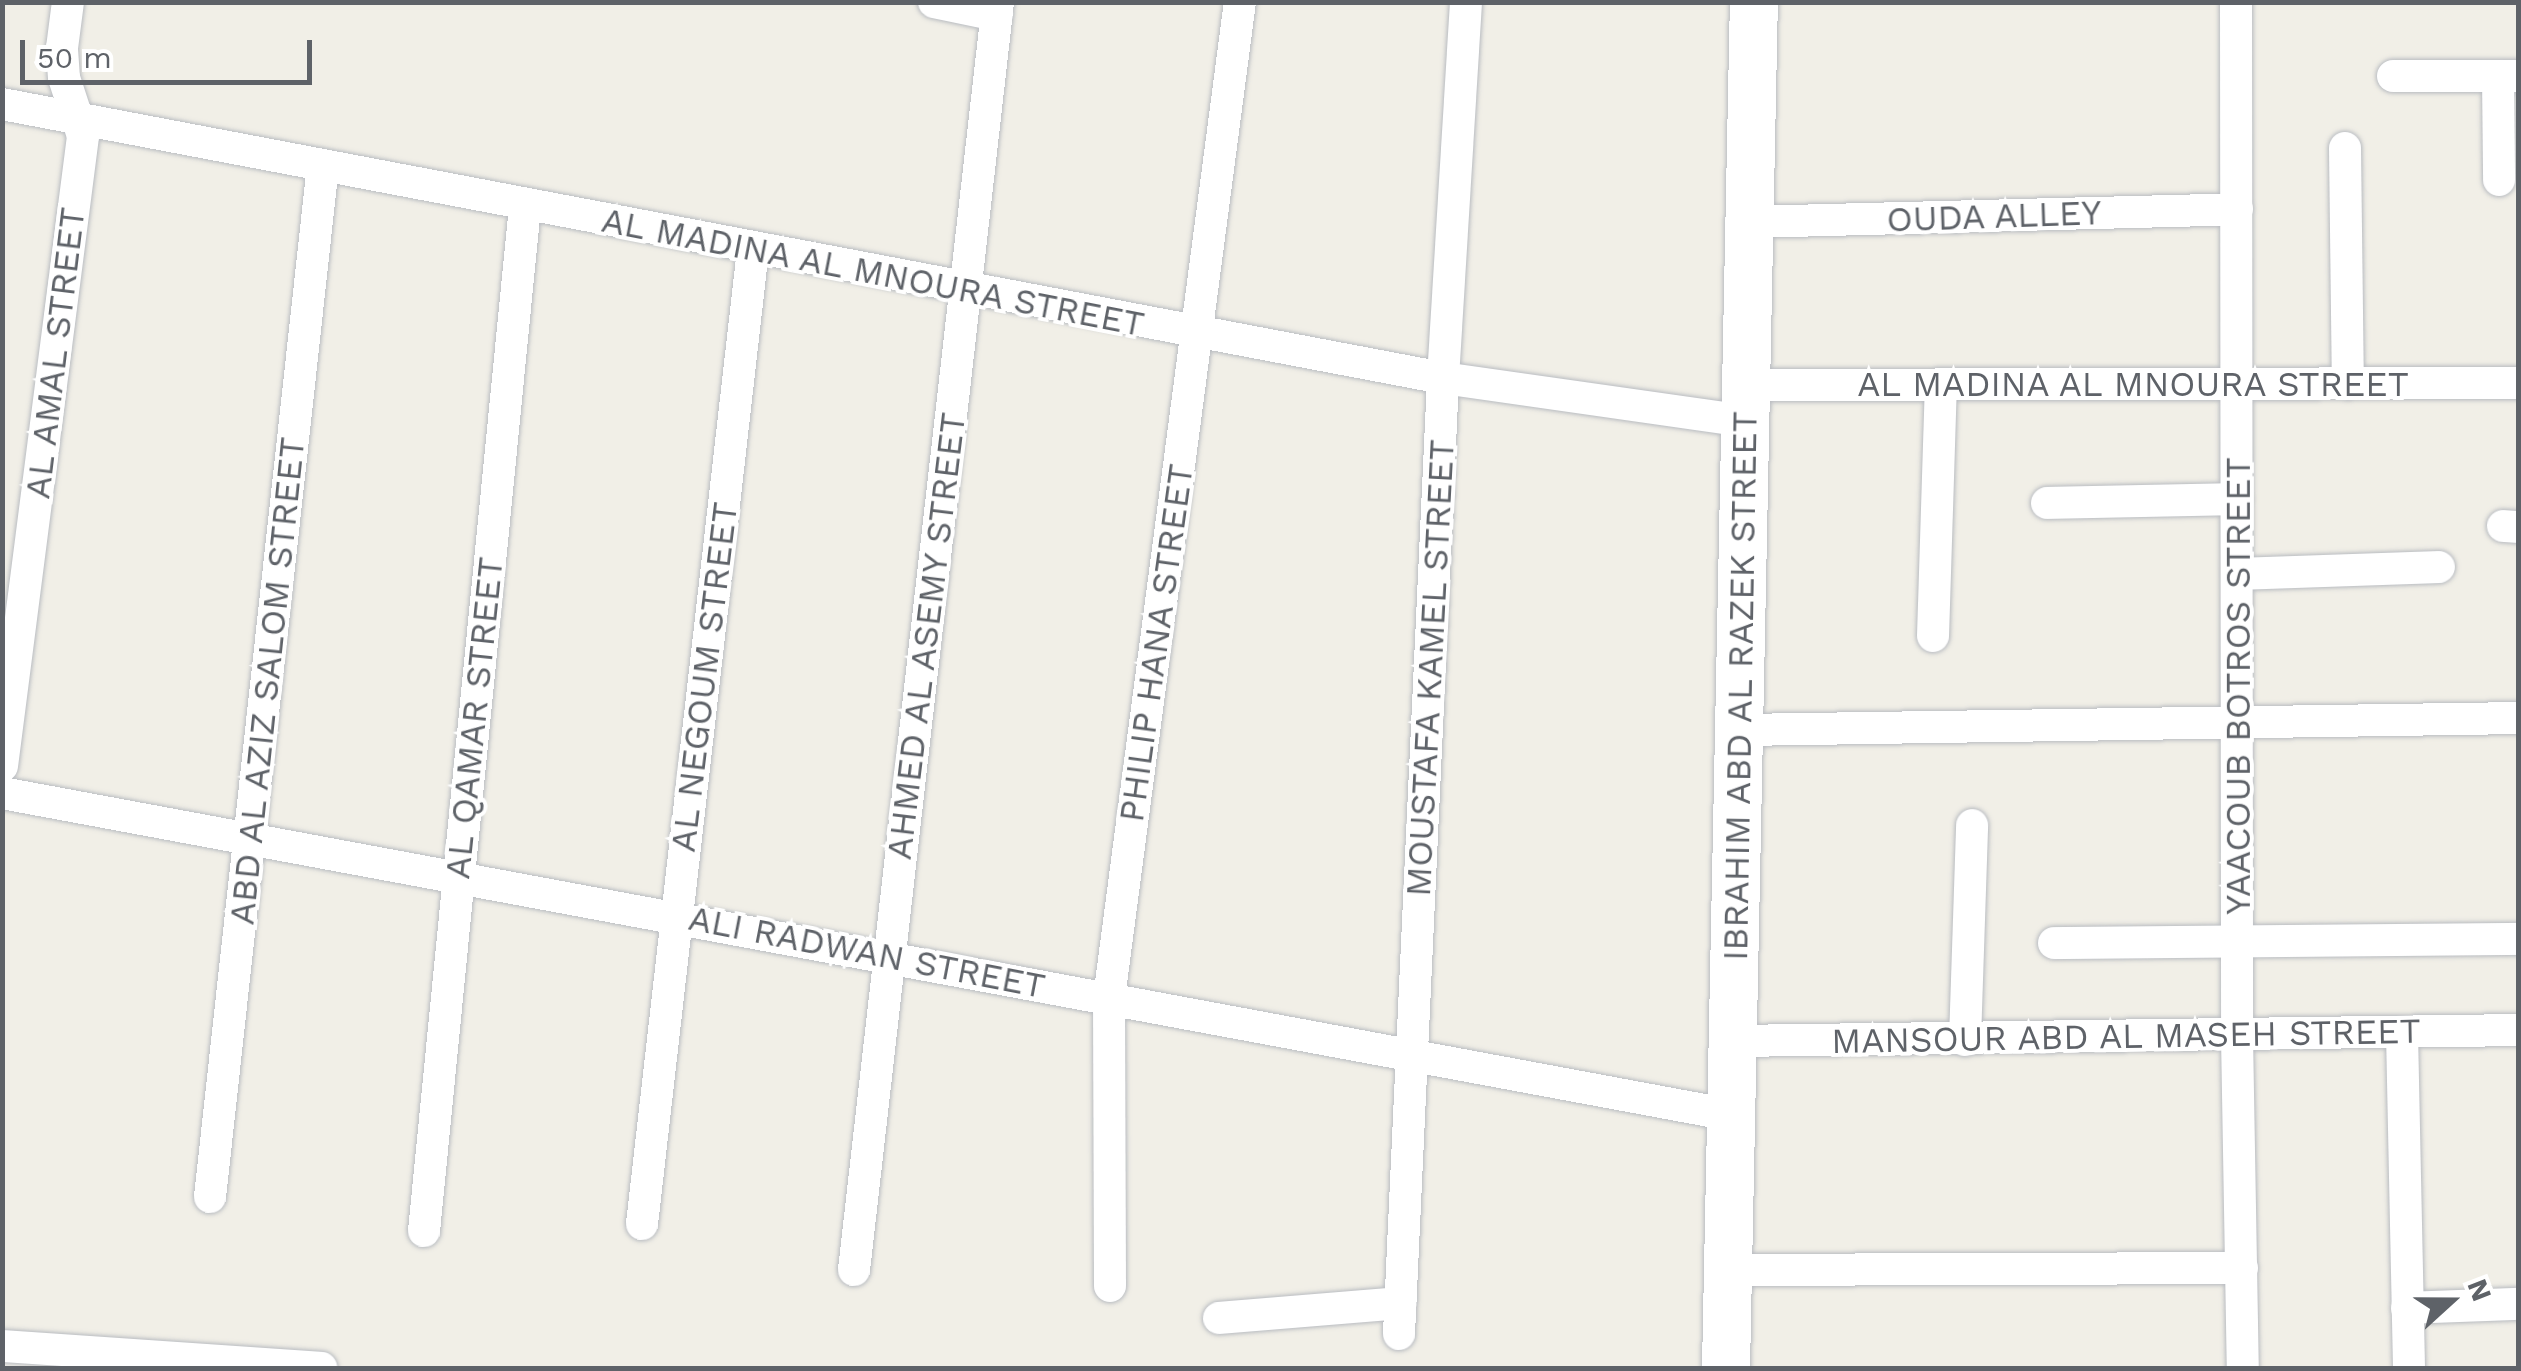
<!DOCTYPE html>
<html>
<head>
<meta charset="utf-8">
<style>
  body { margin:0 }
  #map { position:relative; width:2521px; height:1371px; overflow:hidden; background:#f1efe7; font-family:"Work Sans",sans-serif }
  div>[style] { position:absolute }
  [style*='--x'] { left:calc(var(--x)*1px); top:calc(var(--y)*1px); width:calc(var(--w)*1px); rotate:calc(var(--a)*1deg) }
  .roads { filter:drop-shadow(0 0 2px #b9bcc1) drop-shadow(0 0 2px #b9bcc1) }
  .minor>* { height:32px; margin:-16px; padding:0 16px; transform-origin:16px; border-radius:16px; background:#fff }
  .secondary>* { height:48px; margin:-24px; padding:0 24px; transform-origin:24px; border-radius:24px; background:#fff }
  span { translate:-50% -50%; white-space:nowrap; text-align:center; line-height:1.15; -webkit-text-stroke:8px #fff; paint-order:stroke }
  .street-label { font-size:35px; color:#5e6268 }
  .frame { position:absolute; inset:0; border:5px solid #5e6268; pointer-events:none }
  .north { position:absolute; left:2401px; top:1251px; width:100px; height:100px; -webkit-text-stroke:8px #fff; paint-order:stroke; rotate:69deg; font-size:28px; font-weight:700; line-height:40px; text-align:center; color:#5e6268 }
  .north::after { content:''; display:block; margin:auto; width:35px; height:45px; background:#5e6268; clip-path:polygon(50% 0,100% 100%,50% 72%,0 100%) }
  .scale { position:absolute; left:20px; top:40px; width:292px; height:45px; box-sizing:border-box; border:5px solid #5e6268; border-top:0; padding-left:12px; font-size:30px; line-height:35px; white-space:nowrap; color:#5e6268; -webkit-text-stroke:8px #fff; paint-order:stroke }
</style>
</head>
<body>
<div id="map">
  <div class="roads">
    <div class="minor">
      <i style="--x:934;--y:2;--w:64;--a:11.7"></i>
      <i style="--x:2236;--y:2;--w:1034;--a:89.94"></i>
      <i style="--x:2237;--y:1036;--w:332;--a:89"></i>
      <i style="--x:2393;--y:76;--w:125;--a:0"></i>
      <i style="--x:2498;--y:76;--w:104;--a:89.4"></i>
      <i style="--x:2;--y:104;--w:1467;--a:10.77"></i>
      <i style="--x:1443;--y:378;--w:306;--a:8.1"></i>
      <i style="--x:2345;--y:148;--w:236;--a:89.3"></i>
      <i style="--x:1751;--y:222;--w:486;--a:-1.5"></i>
      <i style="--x:1747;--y:385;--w:771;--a:-0.15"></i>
      <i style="--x:2047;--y:503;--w:190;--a:-1.2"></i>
      <i style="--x:2503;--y:526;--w:15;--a:4"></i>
      <i style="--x:2238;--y:574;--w:201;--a:-2"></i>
      <i style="--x:1933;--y:636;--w:252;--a:-88.2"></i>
      <i style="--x:1740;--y:730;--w:778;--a:-0.88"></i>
      <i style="--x:2;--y:766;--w:635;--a:-82.67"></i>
      <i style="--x:83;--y:136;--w:61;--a:-108.1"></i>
      <i style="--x:64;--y:78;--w:30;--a:-94"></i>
      <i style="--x:62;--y:48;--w:46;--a:-82.6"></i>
      <i style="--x:2;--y:793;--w:1759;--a:10.55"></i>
      <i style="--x:2054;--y:943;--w:464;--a:-0.5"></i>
      <i style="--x:2402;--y:1033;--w:335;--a:88.8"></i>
      <i style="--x:1965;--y:1040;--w:215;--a:-88.1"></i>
      <i style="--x:1733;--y:1041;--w:785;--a:-0.8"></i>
      <i style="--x:210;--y:1197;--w:1037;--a:-83.75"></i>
      <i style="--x:642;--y:1224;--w:980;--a:-83.5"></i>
      <i style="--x:424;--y:1231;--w:1030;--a:-84.37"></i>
      <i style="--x:854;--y:1270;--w:1276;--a:-83.52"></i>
      <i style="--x:1728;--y:1270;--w:514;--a:-0.22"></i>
      <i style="--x:1110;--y:1286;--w:288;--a:-90.2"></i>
      <i style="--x:1109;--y:998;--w:1005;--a:-82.51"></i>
      <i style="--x:2407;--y:1308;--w:111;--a:-2.1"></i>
      <i style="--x:1219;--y:1318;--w:182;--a:-4.7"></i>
      <i style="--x:1399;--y:1334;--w:957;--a:-87.36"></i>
      <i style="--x:1443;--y:378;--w:377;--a:-86.5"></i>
      <i style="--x:2;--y:1346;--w:320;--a:3.9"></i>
    </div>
    <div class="secondary">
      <i style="--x:1726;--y:1368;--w:1366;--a:-88.83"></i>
    </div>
  </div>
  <div class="street-label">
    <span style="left:1994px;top:216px;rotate:-2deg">OUDA ALLEY</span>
    <span style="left:873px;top:272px;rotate:11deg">AL MADINA AL MNOURA STREET</span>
    <span style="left:55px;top:353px;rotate:-83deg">AL AMAL STREET</span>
    <span style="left:2133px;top:384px">AL MADINA AL MNOURA STREET</span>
    <span style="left:926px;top:636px;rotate:-83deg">AHMED AL ASEMY STREET</span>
    <span style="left:1156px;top:643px;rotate:-82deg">PHILIP HANA STREET</span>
    <span style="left:1430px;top:668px;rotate:-87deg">MOUSTAFA KAMEL STREET</span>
    <span style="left:704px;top:677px;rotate:-83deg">AL NEGOUM STREET</span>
    <span style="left:267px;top:681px;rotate:-84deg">ABD AL AZIZ SALOM STREET</span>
    <span style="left:1740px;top:686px;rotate:-89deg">IBRAHIM ABD AL RAZEK STREET</span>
    <span style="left:2238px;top:686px;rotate:-90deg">YAACOUB BOTROS STREET</span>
    <span style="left:474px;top:718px;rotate:-84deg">AL QAMAR STREET</span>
    <span style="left:867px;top:952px;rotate:11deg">ALI RADWAN STREET</span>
    <span style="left:2126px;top:1036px;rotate:-1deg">MANSOUR ABD AL MASEH STREET</span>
  </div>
  <div class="frame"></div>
  <div class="north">N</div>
  <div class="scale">50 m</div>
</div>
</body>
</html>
